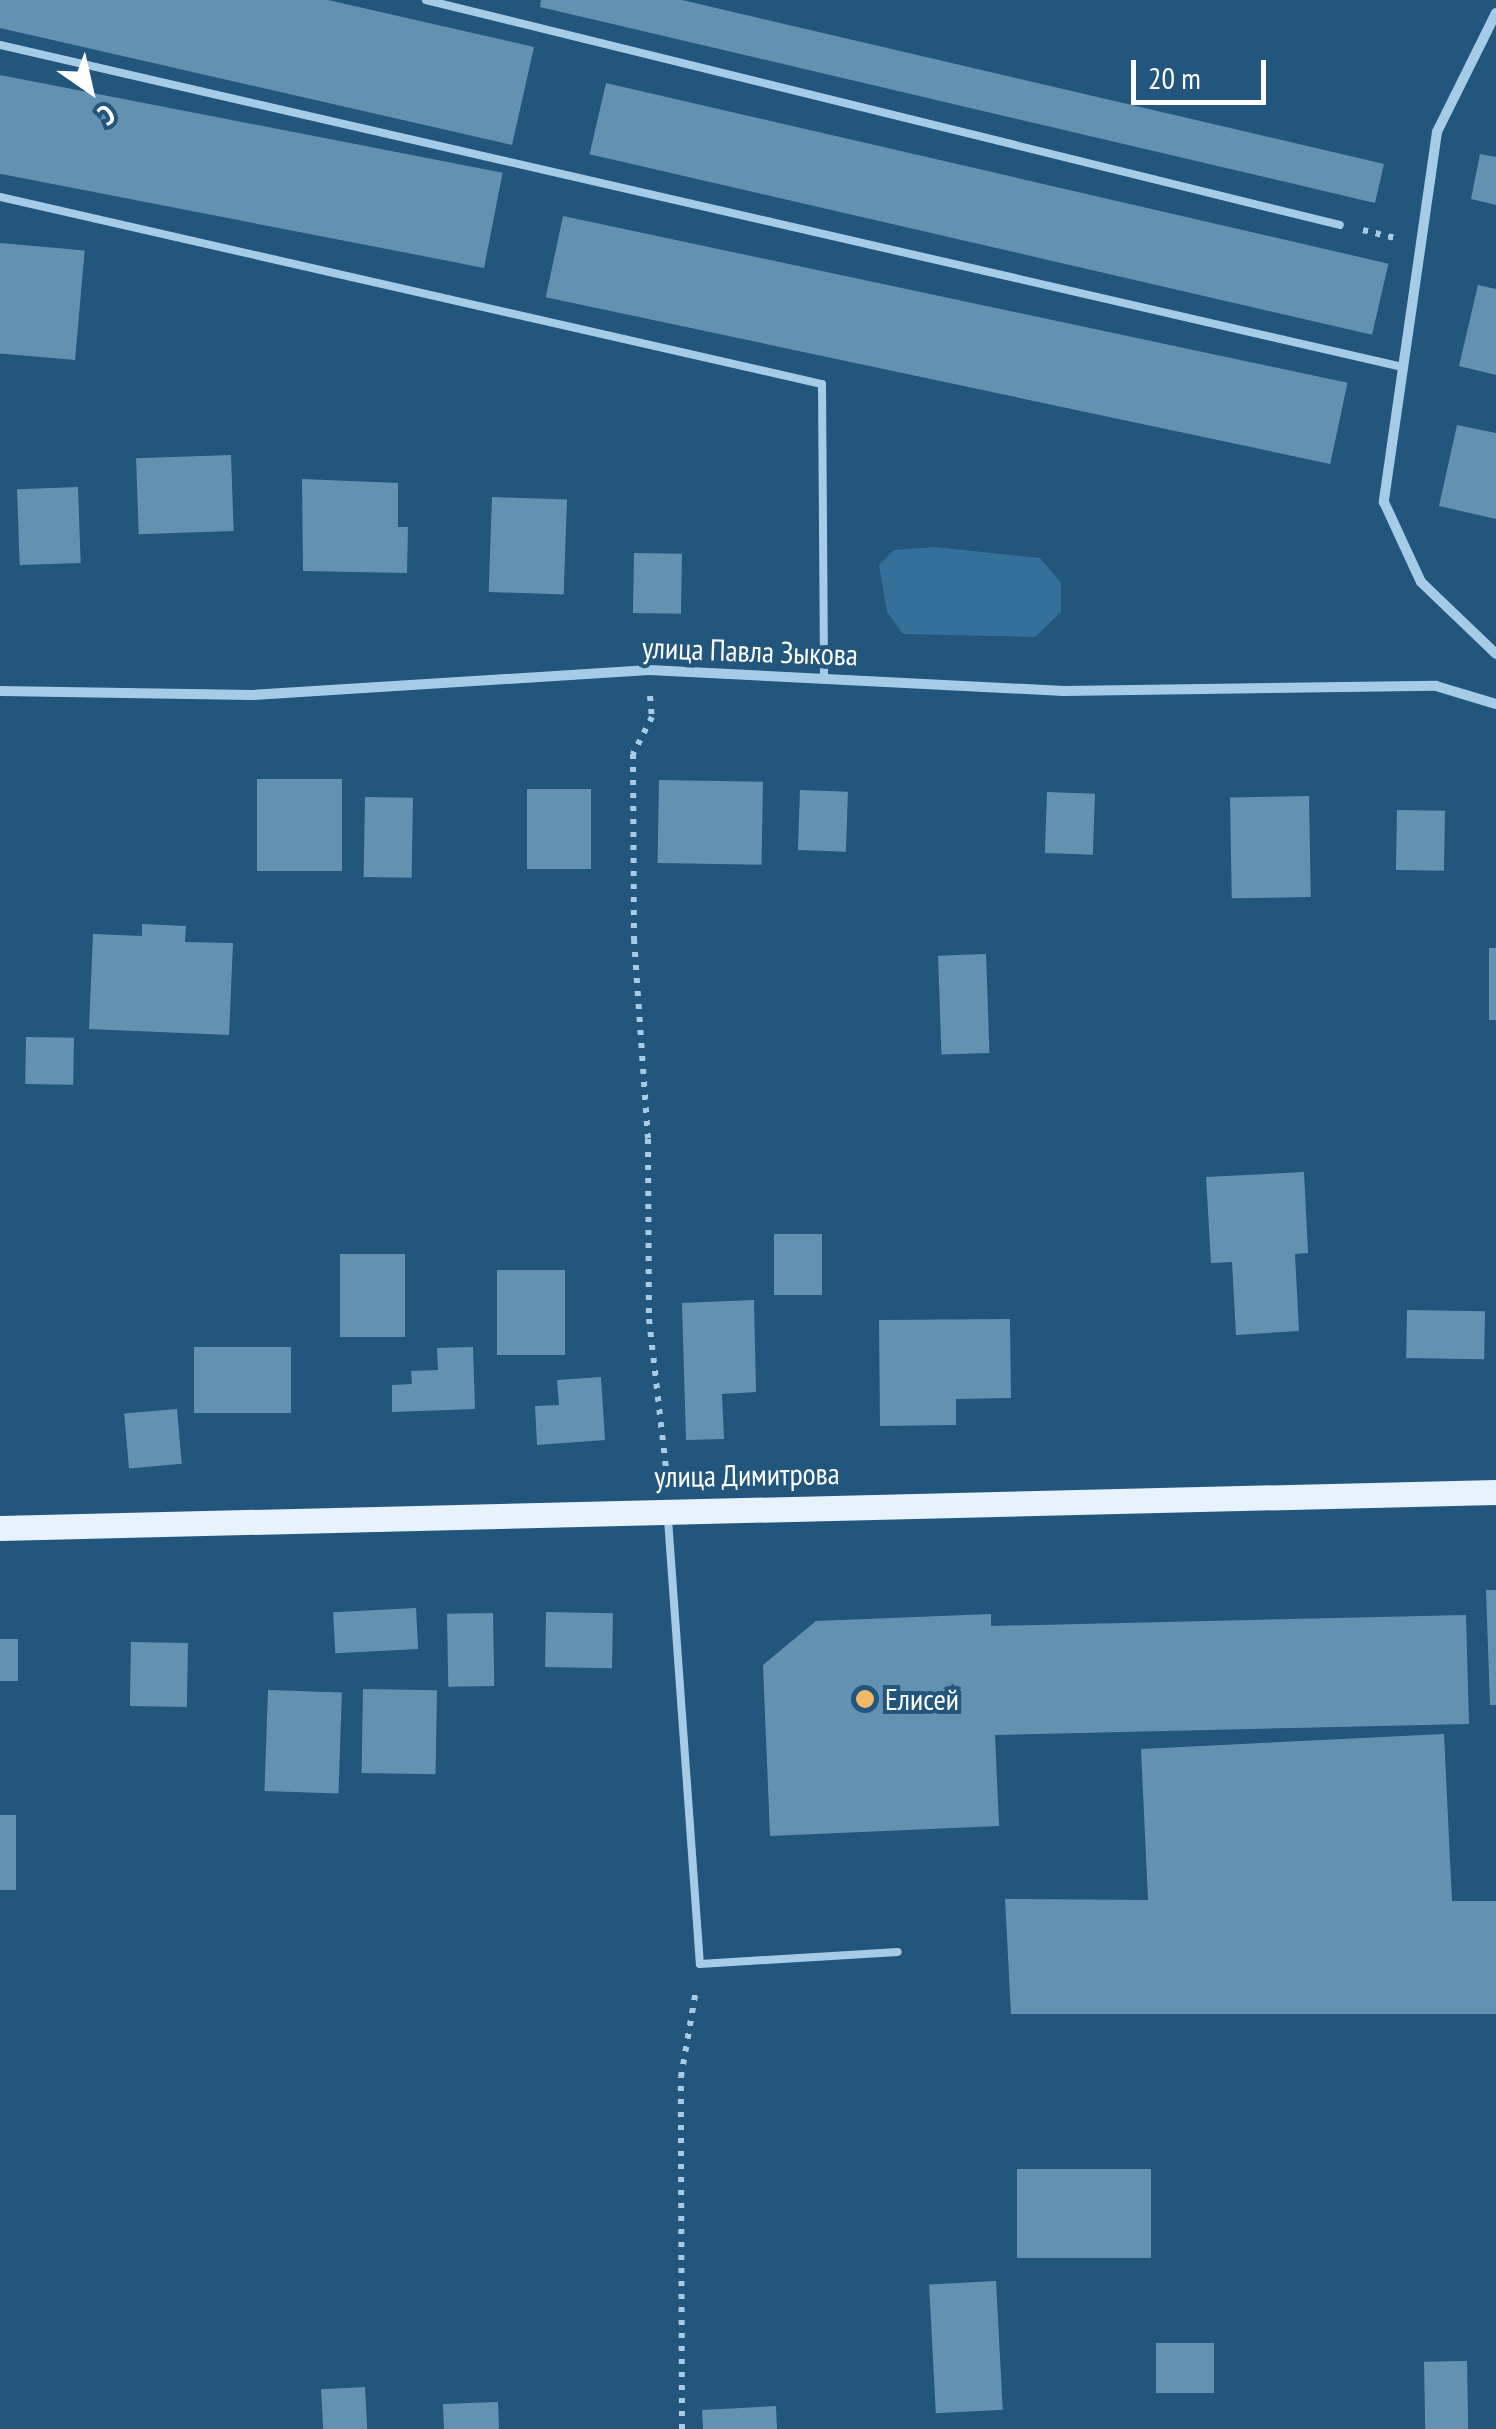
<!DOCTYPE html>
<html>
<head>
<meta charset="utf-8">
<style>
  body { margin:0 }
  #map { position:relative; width:1496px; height:2429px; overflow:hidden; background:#22567d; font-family:"PT Sans Narrow",sans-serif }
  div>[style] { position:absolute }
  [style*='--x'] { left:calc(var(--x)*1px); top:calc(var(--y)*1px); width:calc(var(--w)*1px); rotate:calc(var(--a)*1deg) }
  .green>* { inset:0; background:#35709b }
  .building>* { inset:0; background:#6391b2; transform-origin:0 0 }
  .path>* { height:6px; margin-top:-3px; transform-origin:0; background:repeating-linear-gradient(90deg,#a6cbe6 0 5px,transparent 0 13px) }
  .lane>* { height:8px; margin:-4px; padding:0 4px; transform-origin:4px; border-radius:4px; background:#a6cbe6 }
  .street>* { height:10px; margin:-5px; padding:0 5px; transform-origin:5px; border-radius:5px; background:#a6cbe6 }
  .primary>* { height:25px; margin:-12.5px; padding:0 12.5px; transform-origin:12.5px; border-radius:12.5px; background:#e7f2fd }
  .dots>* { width:28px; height:28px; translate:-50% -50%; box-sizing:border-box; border:5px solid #22567d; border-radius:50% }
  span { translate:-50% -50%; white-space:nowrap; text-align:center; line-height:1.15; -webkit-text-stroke:8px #22567d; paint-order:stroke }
  .street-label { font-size:30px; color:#fff }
  .poi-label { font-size:30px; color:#fff }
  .left { translate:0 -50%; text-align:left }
  .north { position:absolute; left:40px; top:40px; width:100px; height:100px; -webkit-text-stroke:8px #22567d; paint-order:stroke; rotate:146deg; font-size:28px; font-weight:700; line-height:40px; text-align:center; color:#fff }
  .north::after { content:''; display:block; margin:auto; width:35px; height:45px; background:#fff; clip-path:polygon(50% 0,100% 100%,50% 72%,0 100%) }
  .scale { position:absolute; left:1131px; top:60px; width:135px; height:45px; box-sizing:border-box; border:5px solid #fff; border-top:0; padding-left:12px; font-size:30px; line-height:35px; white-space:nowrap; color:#fff; -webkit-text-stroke:8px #22567d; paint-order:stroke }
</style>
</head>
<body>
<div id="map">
  <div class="green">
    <i style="clip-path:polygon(935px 547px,1040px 558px,1061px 583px,1061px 612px,1035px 637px,903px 634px,887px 612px,879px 565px,894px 550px)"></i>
  </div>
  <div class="building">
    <i style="clip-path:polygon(0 0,328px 0,534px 47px,512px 145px,0 28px)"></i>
    <i style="clip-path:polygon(541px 0,682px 0,1384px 164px,1375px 203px,540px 7px)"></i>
    <i style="left:0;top:75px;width:512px;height:97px;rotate:11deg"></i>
    <i style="left:606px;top:83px;width:803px;height:73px;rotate:13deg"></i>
    <i style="clip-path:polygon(1480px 154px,1496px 157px,1496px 205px,1471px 199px)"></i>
    <i style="left:563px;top:216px;width:802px;height:83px;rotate:12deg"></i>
    <i style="left:0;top:243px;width:85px;height:110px;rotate:5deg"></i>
    <i style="clip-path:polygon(1478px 285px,1496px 289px,1496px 375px,1459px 366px)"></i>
    <i style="clip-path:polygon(1457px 425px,1496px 433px,1496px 519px,1439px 506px)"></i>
    <i style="left:231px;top:455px;width:76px;height:95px;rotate:88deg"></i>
    <i style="clip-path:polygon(302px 479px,398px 483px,398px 527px,408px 527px,407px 573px,303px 571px)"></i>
    <i style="left:78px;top:487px;width:76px;height:61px;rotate:88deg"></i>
    <i style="left:492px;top:497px;width:75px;height:95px;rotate:2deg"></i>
    <i style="left:634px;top:553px;width:48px;height:60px;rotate:1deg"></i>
    <i style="left:257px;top:779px;width:85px;height:92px"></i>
    <i style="left:659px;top:780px;width:104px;height:83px;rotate:1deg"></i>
    <i style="left:527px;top:789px;width:64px;height:80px"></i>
    <i style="left:800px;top:790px;width:48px;height:60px;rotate:2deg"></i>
    <i style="left:1047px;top:792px;width:48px;height:61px;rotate:2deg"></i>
    <i style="left:1309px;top:796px;width:101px;height:79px;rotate:89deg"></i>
    <i style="left:365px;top:797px;width:48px;height:80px;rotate:1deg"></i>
    <i style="left:1397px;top:810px;width:48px;height:60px;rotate:1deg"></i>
    <i style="clip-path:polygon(142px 924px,186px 926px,185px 942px,233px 943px,229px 1035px,89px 1029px,93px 934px,142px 936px)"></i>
    <i style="left:1489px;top:948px;width:7px;height:72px"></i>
    <i style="left:986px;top:954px;width:99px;height:48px;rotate:88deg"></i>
    <i style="left:26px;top:1037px;width:48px;height:47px;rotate:1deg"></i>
    <i style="clip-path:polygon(1304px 1172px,1308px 1253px,1295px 1254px,1299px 1331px,1236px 1335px,1232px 1262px,1211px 1263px,1206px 1177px)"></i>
    <i style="left:774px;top:1234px;width:48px;height:61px"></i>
    <i style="left:340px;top:1254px;width:65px;height:83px"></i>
    <i style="left:565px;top:1270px;width:85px;height:68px;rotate:90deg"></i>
    <i style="clip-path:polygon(754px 1300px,756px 1392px,722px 1394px,724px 1439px,686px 1440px,682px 1303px)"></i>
    <i style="left:1407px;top:1310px;width:78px;height:48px;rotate:1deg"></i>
    <i style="clip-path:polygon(1010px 1319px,1011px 1398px,956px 1399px,956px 1425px,880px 1426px,879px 1320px)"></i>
    <i style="left:194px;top:1347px;width:97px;height:66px"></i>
    <i style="clip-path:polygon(473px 1347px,475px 1409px,392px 1412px,392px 1385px,412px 1384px,411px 1371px,438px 1370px,437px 1348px)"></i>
    <i style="clip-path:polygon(601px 1377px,605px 1440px,537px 1445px,535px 1406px,559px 1405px,557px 1380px)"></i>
    <i style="left:177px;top:1409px;width:55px;height:53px;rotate:85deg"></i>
    <i style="clip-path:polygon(1486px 1590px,1496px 1590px,1496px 1705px,1490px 1705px)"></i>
    <i style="left:416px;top:1608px;width:41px;height:83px;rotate:87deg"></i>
    <i style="left:546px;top:1612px;width:67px;height:55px;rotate:1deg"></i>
    <i style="left:493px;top:1613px;width:73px;height:46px;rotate:89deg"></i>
    <i style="clip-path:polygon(991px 1614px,991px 1626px,1466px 1615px,1469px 1724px,995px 1735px,999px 1826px,770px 1836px,763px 1665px,816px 1621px)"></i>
    <i style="left:0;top:1639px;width:18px;height:42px"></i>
    <i style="left:131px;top:1642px;width:57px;height:64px;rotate:1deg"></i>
    <i style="left:363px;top:1689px;width:74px;height:84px;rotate:1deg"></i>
    <i style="left:268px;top:1690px;width:74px;height:101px;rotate:2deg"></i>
    <i style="clip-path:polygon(1444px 1734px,1452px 1901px,1496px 1901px,1496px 2014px,1011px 2014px,1005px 1899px,1148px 1900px,1141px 1749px)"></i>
    <i style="left:0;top:1815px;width:16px;height:75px"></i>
    <i style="left:1017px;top:2169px;width:134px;height:89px"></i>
    <i style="left:996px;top:2281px;width:129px;height:67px;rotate:87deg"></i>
    <i style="left:1156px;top:2343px;width:58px;height:50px"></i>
    <i style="left:1467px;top:2361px;width:68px;height:43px;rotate:89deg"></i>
    <i style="left:365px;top:2387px;width:42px;height:44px;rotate:87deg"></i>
    <i style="left:498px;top:2402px;width:27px;height:55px;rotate:88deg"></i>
    <i style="clip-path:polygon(776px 2406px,777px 2429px,703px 2429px,702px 2410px)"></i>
  </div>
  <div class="path">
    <i style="--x:1363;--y:230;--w:33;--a:14"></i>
    <i style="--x:650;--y:696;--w:21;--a:85"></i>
    <i style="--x:652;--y:717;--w:42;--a:117.2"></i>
    <i style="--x:633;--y:754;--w:185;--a:89.7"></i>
    <i style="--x:634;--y:939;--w:200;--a:86"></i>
    <i style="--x:648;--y:1139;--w:180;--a:89.7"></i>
    <i style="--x:649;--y:1319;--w:160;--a:83.5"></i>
    <i style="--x:682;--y:2429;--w:352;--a:-90.2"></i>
    <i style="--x:681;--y:2077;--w:88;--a:-80.2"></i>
  </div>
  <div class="lane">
    <i style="--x:426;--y:0;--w:941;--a:13.83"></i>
    <i style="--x:0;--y:45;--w:1439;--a:12.93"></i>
    <i style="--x:0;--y:197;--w:843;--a:12.82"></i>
    <i style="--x:822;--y:384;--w:295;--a:89.6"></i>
    <i style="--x:668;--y:1519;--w:446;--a:85.9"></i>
    <i style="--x:700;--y:1964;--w:198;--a:-3.5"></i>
  </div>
  <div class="street">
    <i style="--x:1496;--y:13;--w:133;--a:116.4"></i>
    <i style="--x:1437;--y:132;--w:374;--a:98.2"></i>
    <i style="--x:1384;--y:502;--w:88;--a:65.2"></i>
    <i style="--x:1421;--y:582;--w:104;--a:43.8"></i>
    <i style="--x:0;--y:691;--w:252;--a:0.9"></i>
    <i style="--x:252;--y:695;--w:398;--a:-3.6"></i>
    <i style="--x:649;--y:670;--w:415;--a:2.9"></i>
    <i style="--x:1063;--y:691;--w:373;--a:-0.8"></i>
    <i style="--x:1436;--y:686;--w:63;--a:16.7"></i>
  </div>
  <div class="primary">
    <i style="--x:0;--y:1528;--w:1496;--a:-1.38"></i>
  </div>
  <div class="dots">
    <i style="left:865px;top:1699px;background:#f2b868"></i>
  </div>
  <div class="street-label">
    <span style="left:750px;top:651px;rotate:2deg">улица Павла Зыкова</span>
    <span style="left:747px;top:1475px;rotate:-1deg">улица Димитрова</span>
  </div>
  <div class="poi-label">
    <span class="left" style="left:885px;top:1699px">Елисей</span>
  </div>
  <div class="north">С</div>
  <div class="scale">20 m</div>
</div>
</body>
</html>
